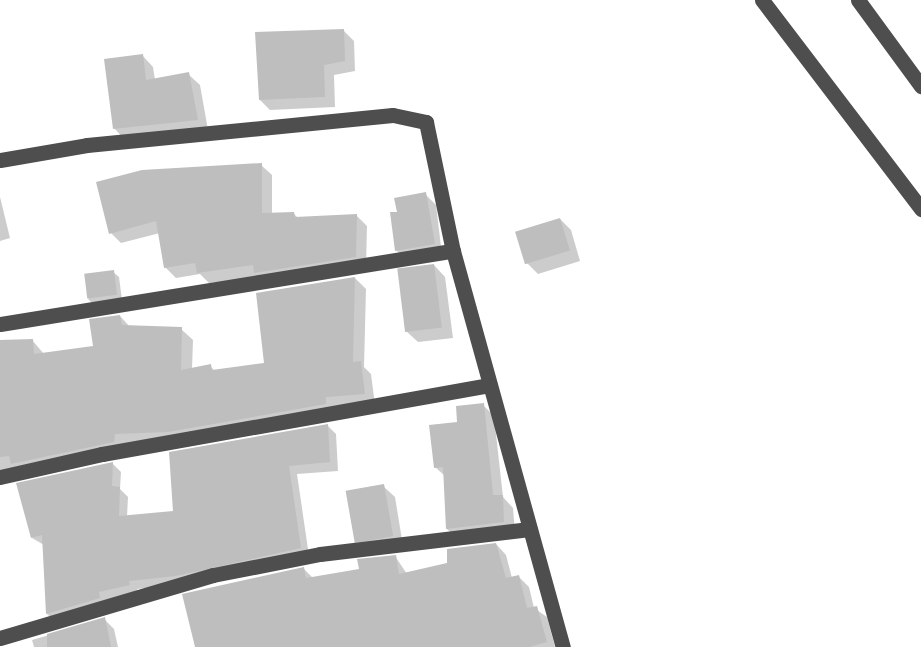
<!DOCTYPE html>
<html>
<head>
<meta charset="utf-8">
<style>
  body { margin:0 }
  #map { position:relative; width:921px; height:647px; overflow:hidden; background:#fff; font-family:Commissioner,sans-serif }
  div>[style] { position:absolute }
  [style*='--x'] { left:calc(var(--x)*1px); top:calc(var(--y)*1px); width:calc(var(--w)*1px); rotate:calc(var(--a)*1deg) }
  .shadow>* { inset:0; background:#0003 }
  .building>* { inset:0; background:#bebebe; transform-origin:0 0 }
  .minor>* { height:15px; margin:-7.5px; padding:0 7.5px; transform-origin:7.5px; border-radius:7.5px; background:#4e4e4e }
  span { translate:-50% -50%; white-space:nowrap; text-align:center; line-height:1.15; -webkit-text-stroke:4.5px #fff; paint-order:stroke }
</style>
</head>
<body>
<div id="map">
  <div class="shadow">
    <i style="clip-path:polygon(343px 30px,354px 41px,355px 71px,334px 75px,335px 107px,270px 110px,260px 100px)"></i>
    <i style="clip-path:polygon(142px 55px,153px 67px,155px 80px,188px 74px,200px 85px,208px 130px,125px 140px,114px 128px)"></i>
    <i style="clip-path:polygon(261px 165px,272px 175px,272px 215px,294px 214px,298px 218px,356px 215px,367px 226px,366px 267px,209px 283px,200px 274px,176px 278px,165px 267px,160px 233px,121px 243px,111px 233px)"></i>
    <i style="clip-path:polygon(425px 194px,436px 205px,442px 255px,407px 261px,396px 250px,398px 213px)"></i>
    <i style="clip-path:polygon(0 197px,10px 238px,0 241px)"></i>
    <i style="clip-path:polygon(560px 219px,571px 230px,580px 261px,538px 274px,527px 263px)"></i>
    <i style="clip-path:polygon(434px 265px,445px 277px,453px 338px,418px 342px,406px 331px)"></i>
    <i style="clip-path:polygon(113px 272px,119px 277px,122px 300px,94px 305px,88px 299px)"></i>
    <i style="clip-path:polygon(355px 278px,366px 289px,364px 367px,371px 374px,375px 405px,0 482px,0 342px,32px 340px,44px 354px,94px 347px,120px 316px,130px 327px,181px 329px,193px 340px,192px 369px,210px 366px,215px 371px,266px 365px)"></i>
    <i style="clip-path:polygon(483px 405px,494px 416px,503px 497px,513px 508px,515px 533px,459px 540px,447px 529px,445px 476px,435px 467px,459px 423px)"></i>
    <i style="clip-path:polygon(327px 425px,336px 434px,338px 471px,297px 474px,309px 556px,185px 584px,137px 589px,138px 593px,56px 622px,47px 614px,44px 545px,32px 538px,113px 464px,121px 472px,120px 489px,128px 497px,127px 517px,175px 513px)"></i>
    <i style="clip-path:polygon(383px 486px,395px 497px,403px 546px,367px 551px,355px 539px)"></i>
    <i style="clip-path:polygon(496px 544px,506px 555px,512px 578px,518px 576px,529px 587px,534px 608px,547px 617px,555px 647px,197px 647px,304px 569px,313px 578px,361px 570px,395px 556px,407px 574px,449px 564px)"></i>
    <i style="clip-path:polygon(104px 619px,114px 629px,118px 647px,34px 647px,32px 640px)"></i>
  </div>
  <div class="building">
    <i style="clip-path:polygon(344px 29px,345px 61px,324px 65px,325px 97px,259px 100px,255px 32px)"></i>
    <i style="clip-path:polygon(143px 54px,146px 80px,189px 72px,198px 120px,113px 129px,104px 59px)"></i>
    <i style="clip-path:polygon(262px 163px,262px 213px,294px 212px,295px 217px,357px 214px,356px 257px,254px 273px,253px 265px,197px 273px,195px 263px,164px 268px,156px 221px,109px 234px,96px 182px,142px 170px)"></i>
    <i style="clip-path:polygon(426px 192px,435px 244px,395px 251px,390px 212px,397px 212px,394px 198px)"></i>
    <i style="left:560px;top:218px;width:34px;height:47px;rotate:73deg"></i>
    <i style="left:434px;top:264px;width:64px;height:37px;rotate:83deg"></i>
    <i style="left:114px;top:270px;width:25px;height:30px;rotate:83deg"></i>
    <i style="clip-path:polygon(355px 277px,353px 362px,361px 361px,365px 394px,326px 397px,326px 404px,168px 432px,115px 434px,114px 442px,11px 464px,9px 456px,0 457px,0 340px,33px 339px,34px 354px,93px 346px,89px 319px,120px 315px,122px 325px,182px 327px,181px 370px,211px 364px,212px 370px,264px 363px,256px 293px)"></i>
    <i style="clip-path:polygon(484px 403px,493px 495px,503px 495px,504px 522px,446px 529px,443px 467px,434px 468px,429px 425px,457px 422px,456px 406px)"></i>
    <i style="clip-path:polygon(328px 424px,330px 462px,289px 466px,301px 548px,176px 576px,129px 581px,130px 585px,99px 592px,100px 598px,46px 614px,42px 535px,31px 538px,16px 483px,113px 462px,112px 486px,120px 487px,119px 516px,173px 511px,169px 452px)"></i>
    <i style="left:384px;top:484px;width:53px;height:39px;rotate:80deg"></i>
    <i style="clip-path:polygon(496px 543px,506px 578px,519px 575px,527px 608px,537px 606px,547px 642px,529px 647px,195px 647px,182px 594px,304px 567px,306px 578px,359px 569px,357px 559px,396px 555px,399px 574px,447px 563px,447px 549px)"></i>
    <i style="clip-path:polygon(105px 617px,111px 647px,47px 647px,47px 634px)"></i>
  </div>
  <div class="minor">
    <i style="--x:762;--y:0;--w:263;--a:52.7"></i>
    <i style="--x:858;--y:0;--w:107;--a:53.8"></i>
    <i style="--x:0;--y:160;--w:88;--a:-9.8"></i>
    <i style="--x:87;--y:145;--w:307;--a:-5.6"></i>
    <i style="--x:393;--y:115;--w:34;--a:12"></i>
    <i style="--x:426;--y:122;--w:132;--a:78.2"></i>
    <i style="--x:453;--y:251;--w:411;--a:74.5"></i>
    <i style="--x:0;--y:324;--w:459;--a:-9.2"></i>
    <i style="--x:0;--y:477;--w:105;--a:-12.7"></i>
    <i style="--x:102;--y:454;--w:392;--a:-10.1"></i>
    <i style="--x:0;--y:638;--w:222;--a:-16.5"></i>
    <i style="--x:213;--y:575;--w:109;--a:-11.1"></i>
    <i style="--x:320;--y:554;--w:211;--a:-6.8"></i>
  </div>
</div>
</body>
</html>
